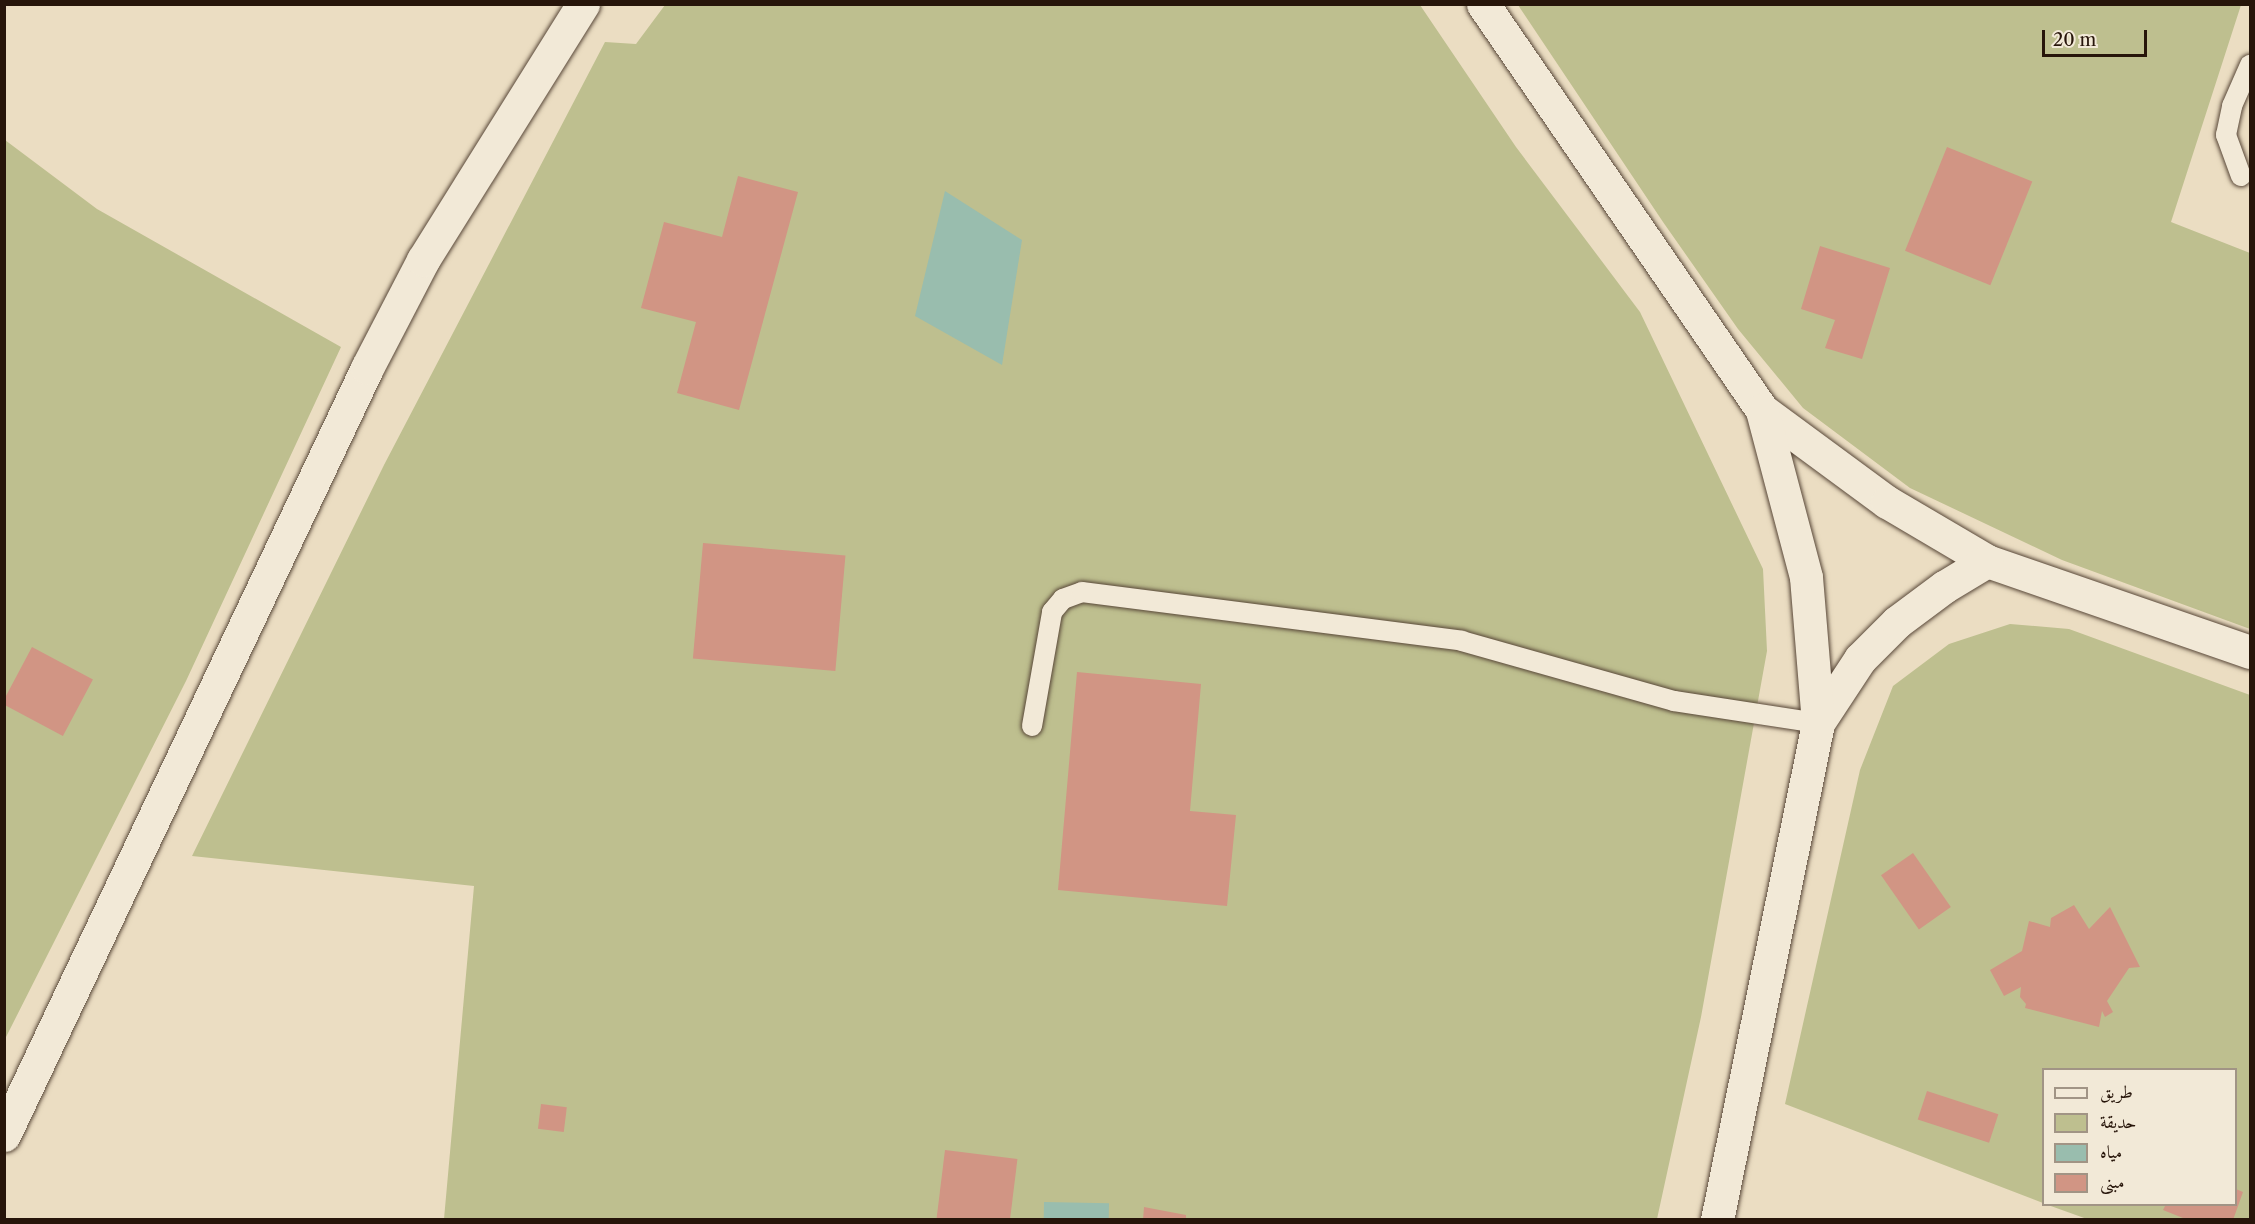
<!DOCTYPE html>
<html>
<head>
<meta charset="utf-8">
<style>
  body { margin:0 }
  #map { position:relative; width:2255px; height:1224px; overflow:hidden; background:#ebddc2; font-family:"Libre Caslon Text",Amiri,serif }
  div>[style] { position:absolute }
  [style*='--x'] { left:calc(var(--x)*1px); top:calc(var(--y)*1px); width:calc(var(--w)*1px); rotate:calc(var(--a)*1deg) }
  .green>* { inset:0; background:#bebf8f }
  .water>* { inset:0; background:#99bdae; transform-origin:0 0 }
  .building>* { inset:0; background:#d19584; transform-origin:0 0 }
  .roads { filter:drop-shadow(0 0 2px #584738) drop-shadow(0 0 2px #584738) }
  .lane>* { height:20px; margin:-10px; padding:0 10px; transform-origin:10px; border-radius:10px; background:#f2e9d7 }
  .street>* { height:33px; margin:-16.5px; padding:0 16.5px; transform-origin:16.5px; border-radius:16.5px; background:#f2e9d7 }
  span { translate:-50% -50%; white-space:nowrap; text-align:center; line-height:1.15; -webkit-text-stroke:5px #f2e9d7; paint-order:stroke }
  .frame { position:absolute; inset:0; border:6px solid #27150a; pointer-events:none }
  .legend { position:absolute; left:2042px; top:1068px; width:195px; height:138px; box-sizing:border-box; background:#f2e9d7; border:2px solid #a19485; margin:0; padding:8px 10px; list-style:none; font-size:18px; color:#27150a }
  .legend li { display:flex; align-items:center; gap:12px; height:30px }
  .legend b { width:30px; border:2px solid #a19485 }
  .scale { position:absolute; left:2042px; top:30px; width:105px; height:27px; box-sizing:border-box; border:3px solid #27150a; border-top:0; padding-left:8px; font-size:18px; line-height:21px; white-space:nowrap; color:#27150a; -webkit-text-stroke:4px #f2e9d7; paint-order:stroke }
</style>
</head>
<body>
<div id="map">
  <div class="green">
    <i style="clip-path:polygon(665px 5px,1420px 5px,1516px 147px,1640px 312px,1763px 569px,1767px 651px,1701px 1017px,1657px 1219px,444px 1219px,474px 886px,192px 856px,384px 465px,605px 42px,636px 44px)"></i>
    <i style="clip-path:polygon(1518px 5px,2241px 5px,2171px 222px,2250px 253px,2250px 629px,2062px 560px,1910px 488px,1803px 408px,1738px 329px,1663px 222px)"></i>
    <i style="clip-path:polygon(5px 140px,97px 209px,341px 347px,186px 681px,5px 1039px)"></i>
    <i style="clip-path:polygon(2010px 624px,2069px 629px,2250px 695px,2250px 1219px,2087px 1219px,2048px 1205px,2236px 1204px,2236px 1070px,2044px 1070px,2043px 1203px,1785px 1104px,1860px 770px,1893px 686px,1949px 644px)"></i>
  </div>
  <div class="water">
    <i style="clip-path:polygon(945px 191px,1022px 240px,1002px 365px,915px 316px)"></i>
    <i style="left:1044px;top:1202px;width:65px;height:17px;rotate:1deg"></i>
  </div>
  <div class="building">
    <i style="left:1947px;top:147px;width:92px;height:112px;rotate:22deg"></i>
    <i style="clip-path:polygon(738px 176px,798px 192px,739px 410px,677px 393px,696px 322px,641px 308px,664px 222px,722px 237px)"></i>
    <i style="clip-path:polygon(1820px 246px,1890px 268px,1862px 359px,1825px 348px,1835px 320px,1801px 309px)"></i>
    <i style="left:703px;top:543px;width:143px;height:116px;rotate:5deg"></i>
    <i style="left:32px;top:647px;width:69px;height:64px;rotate:28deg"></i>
    <i style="clip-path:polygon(1077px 672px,1201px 684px,1190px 811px,1236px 815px,1227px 906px,1058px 890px)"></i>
    <i style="left:1913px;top:853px;width:66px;height:39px;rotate:55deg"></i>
    <i style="clip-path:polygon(2074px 905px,2089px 929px,2110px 907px,2140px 967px,2129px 968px,2107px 1001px,2113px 1012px,2105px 1017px,2102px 1011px,2099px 1027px,2025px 1008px,2026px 1004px,2020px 997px,2021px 987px,2004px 996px,1990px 970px,2022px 951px,2029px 921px,2050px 927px,2051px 918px)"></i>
    <i style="left:1927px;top:1091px;width:75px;height:30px;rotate:18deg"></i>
    <i style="left:541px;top:1104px;width:26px;height:25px;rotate:7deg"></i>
    <i style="left:945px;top:1150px;width:73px;height:71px;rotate:7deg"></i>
    <i style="clip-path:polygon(2236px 1189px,2243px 1192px,2233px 1220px,2188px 1220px,2163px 1210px,2166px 1204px,2236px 1204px)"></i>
    <i style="clip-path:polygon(1144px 1207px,1186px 1215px,1186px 1220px,1143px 1220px)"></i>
  </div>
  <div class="roads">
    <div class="lane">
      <i style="--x:2241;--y:176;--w:44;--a:-110.1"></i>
      <i style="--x:2226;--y:135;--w:30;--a:-78"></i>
      <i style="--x:2232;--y:106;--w:45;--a:-66.3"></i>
      <i style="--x:1032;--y:726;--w:116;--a:-80"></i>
      <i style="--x:1052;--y:612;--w:17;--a:-50"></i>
      <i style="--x:1063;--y:599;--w:20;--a:-20"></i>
      <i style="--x:1082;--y:592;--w:383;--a:7.3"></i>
      <i style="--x:1462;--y:641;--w:220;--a:15.8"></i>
      <i style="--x:1674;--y:701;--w:146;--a:8.7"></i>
    </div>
    <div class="street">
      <i style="--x:1483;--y:4;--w:493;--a:55.5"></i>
      <i style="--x:1762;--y:410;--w:155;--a:36.4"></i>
      <i style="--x:1887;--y:502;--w:116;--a:30.5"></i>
      <i style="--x:1987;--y:561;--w:278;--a:19.1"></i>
      <i style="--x:1818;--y:723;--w:77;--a:-56.7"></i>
      <i style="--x:1860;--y:659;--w:52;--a:-45"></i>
      <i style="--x:1897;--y:622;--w:59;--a:-36.7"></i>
      <i style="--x:1944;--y:587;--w:50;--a:-31.2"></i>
      <i style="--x:4;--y:1135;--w:849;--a:-64.67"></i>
      <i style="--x:367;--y:368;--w:122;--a:-62.6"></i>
      <i style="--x:423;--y:260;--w:302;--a:-58"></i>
      <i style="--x:1717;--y:1220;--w:507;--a:-78.51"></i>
      <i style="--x:1818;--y:723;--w:146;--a:-94.7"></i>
      <i style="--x:1806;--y:577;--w:173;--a:-104.8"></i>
    </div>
  </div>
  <div class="frame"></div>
  <ul class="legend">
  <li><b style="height:8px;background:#f2e9d7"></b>طريق</li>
  <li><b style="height:16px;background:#bebf8f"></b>حديقة</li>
  <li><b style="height:16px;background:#99bdae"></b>مياه</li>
  <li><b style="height:16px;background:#d19584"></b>مبنى</li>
  </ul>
  <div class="scale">20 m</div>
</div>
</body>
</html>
